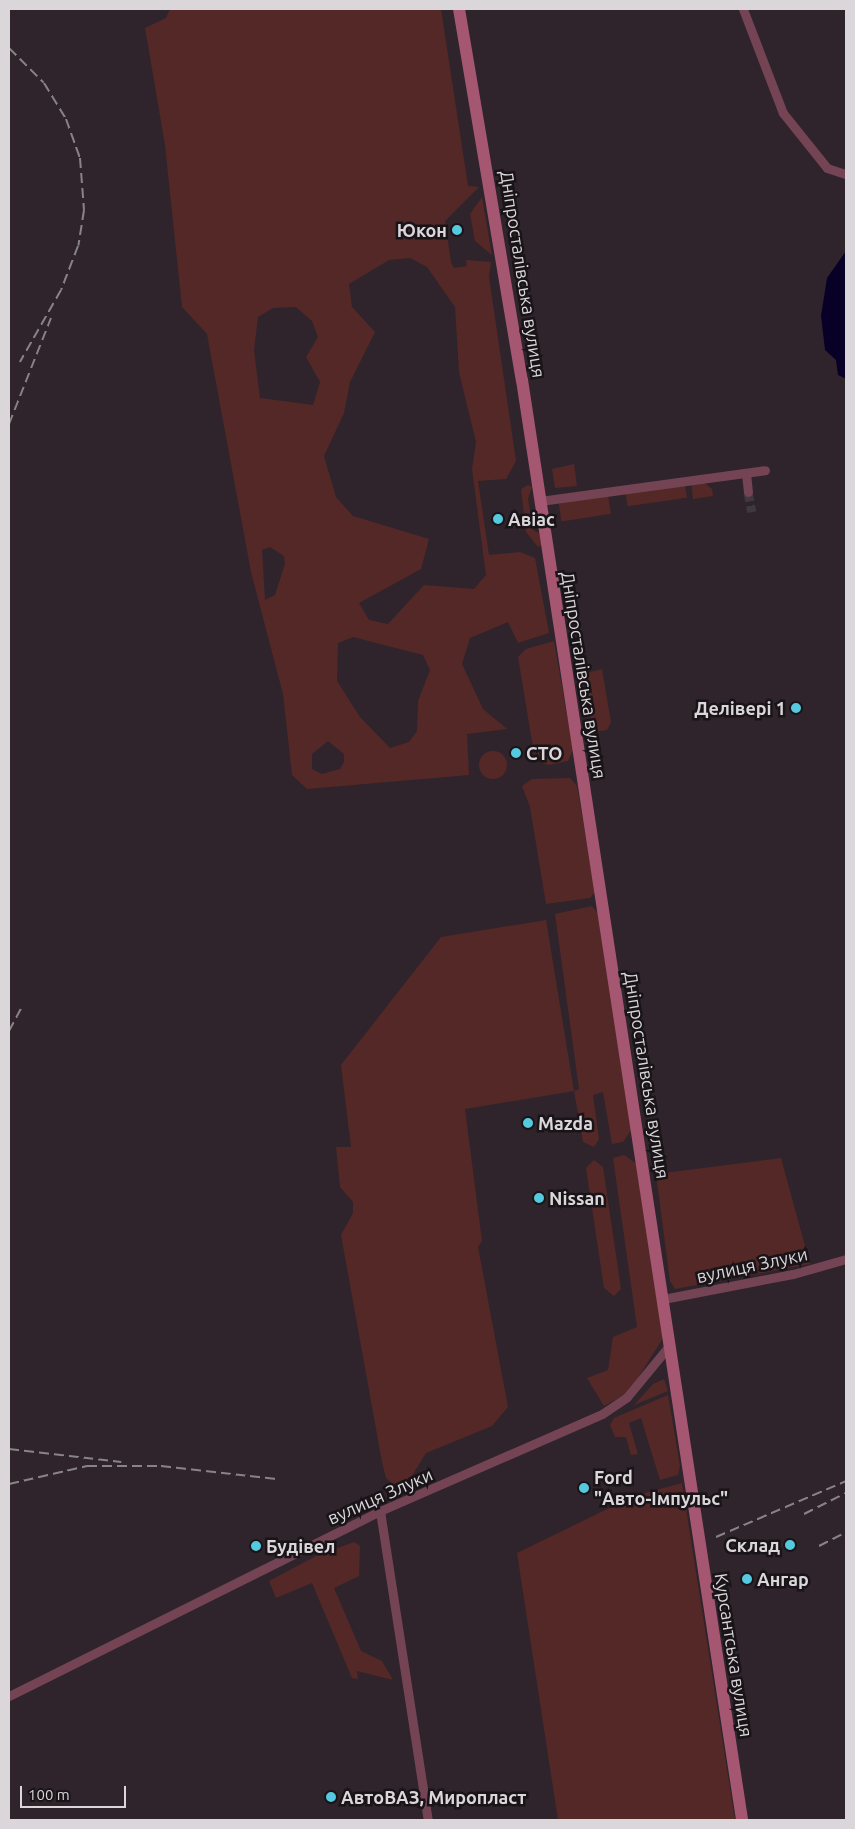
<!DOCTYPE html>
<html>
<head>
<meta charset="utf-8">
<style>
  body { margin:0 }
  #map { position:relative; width:855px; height:1829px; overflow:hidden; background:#231d21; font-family:Ubuntu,sans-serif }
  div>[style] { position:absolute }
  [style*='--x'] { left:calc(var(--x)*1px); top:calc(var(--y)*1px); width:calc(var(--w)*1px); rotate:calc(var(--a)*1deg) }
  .built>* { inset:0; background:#2f242c; transform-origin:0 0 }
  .green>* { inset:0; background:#542826; transform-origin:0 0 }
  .round { border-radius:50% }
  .water>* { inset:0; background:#080026 }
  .street-tunnel>* { height:9px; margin-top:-4.5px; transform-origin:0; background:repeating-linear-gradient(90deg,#3e393d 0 9px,transparent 0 13.5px) }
  .street>* { height:9px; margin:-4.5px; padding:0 4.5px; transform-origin:4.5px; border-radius:4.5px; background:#754454 }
  .secondary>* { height:12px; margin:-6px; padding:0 6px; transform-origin:6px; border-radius:6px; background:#a55772 }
  .rail>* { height:2px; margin-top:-1px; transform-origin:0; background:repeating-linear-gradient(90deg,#888387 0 10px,transparent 0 15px) }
  .dots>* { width:14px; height:14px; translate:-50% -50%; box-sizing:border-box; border:2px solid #191418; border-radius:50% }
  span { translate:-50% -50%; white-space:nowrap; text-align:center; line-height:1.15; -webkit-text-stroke:5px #191418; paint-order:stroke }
  .poi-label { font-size:18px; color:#dad6d9; font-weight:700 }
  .right { translate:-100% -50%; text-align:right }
  .left { translate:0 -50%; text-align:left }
  .street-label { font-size:18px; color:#dad6d9 }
  .frame { position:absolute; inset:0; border:10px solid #dad6d9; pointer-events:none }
  .scale { position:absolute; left:20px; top:1786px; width:106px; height:22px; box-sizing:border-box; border:2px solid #dad6d9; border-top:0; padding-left:6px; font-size:15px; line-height:18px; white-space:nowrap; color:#dad6d9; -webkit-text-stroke:4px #191418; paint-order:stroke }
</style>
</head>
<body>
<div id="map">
  <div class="built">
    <i style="left:9px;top:9px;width:837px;height:1811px"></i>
  </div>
  <div class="green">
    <i style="clip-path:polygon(evenodd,170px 9px,441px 9px,468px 186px,479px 187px,445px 221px,451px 262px,454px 268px,467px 266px,466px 260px,491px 262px,489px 277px,516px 461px,506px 479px,478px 481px,489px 555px,520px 552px,535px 558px,549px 633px,518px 643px,508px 622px,470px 638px,462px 664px,483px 709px,507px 729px,467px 734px,469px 775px,307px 789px,292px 775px,283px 694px,251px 572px,207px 334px,182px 307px,165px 145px,145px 28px,166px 18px,170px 9px,410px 258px,427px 267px,455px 307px,459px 372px,476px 442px,472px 469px,486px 575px,474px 589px,424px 585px,388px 624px,369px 620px,359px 603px,421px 569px,429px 539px,353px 516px,336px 497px,324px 456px,344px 413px,350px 382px,375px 332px,352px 307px,349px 284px,389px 260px,410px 258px,170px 9px,296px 307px,312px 321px,318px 337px,306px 357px,320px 382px,313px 405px,260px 398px,254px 350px,258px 317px,273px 308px,296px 307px,170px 9px,270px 547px,284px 556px,285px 564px,275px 595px,265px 600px,262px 550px,270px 547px,170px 9px,353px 637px,423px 655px,430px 670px,418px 701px,417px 731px,409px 742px,390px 748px,360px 717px,337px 681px,338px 643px,353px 637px,170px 9px,328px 741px,344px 754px,344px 762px,340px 769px,322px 774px,312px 769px,312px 754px,328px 741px)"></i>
    <i style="clip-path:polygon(482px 197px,492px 255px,475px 241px,470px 214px)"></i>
    <i style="clip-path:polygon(574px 464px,577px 486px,555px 488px,552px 469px)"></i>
    <i style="clip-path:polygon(691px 481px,702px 481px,712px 489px,713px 496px,693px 499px)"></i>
    <i style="left:685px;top:484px;width:14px;height:60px;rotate:82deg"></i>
    <i style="clip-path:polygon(528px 485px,532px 487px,528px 499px,533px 530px,539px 533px,542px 545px,538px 547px,526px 532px,521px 489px)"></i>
    <i style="left:608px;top:495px;width:19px;height:50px;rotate:81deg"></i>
    <i style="clip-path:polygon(567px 586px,578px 657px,579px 667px,564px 588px)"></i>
    <i style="clip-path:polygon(554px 641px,573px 750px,568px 761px,549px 765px,539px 762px,533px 748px,518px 657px,526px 649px)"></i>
    <i style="clip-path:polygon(602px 669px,611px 722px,607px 730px,593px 732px,583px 674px)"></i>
    <i class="round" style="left:479px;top:751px;width:28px;height:28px"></i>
    <i style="clip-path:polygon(570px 778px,577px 786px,595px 892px,590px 898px,546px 904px,530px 807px,522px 786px,532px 779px)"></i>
    <i style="clip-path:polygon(592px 906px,598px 913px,632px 1129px,623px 1142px,612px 1144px,603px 1092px,593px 1095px,599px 1139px,594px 1147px,583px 1142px,574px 1091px,465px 1109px,482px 1241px,478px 1247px,508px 1407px,492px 1426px,426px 1453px,402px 1492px,386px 1478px,382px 1462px,341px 1235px,353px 1213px,353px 1202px,340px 1187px,336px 1147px,351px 1147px,341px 1065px,441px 937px,546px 920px,574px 1091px,579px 1089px,555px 914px)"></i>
    <i style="clip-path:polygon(624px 1155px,637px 1164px,663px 1338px,629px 1392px,604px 1406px,587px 1378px,608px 1370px,613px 1337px,637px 1327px,613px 1158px)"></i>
    <i style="clip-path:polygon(781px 1158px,810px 1264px,675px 1289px,670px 1281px,656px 1174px)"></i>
    <i style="clip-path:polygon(594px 1160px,603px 1167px,621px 1289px,614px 1296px,604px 1288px,586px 1168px)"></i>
    <i style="clip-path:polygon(664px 1379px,668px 1391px,634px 1405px,653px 1384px)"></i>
    <i style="clip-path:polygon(668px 1395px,680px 1466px,678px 1475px,660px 1480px,641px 1418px,629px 1423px,638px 1454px,631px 1455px,626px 1437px,615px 1437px,610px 1425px,614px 1418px)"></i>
    <i style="clip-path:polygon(682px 1483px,735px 1820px,558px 1820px,517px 1553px,634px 1496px)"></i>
    <i style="clip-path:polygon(354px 1542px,360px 1546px,359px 1576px,334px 1588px,361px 1651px,382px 1661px,393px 1680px,357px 1671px,358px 1679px,352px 1678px,312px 1583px,276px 1598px,269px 1581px,316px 1556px)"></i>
  </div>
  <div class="water">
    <i style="clip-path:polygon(846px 251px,846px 379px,838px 375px,836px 360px,825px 350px,821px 316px,827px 278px)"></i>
  </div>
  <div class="street-tunnel">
    <i style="--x:748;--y:492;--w:20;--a:79"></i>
  </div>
  <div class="street">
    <i style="--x:743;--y:9;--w:111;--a:69"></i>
    <i style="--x:783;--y:113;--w:70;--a:51.3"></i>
    <i style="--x:827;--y:168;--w:20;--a:18"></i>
    <i style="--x:746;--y:473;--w:19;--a:84"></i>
    <i style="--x:540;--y:501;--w:227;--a:-7.8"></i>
    <i style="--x:663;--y:1299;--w:132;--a:-10.9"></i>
    <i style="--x:793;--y:1274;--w:55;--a:-15.8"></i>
    <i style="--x:380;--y:1511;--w:313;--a:81.2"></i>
    <i style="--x:9;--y:1696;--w:415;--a:-26.5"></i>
    <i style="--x:380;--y:1511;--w:242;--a:-23.6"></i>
    <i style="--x:602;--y:1414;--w:30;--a:-34"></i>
    <i style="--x:627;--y:1397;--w:65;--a:-50.6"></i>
  </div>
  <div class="secondary">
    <i style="--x:459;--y:9;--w:376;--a:80.4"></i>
    <i style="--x:522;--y:380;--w:1457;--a:81.31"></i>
  </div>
  <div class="rail">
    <i style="--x:9;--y:48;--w:49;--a:45"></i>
    <i style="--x:44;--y:83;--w:42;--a:58.6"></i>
    <i style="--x:66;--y:119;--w:41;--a:70.3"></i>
    <i style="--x:80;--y:158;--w:52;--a:85.6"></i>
    <i style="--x:84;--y:210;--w:36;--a:99"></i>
    <i style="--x:78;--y:246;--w:47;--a:111.1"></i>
    <i style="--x:61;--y:290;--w:83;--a:119.7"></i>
    <i style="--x:9;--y:424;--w:114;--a:-68.4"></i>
    <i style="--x:9;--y:1031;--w:27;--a:-62"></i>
    <i style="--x:9;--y:1449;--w:113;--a:6.6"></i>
    <i style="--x:9;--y:1484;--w:80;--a:-13"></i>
    <i style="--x:87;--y:1466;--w:74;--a:0"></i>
    <i style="--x:161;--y:1466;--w:116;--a:6.4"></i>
    <i style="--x:804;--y:1514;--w:47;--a:-26.6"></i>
    <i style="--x:716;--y:1537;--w:142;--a:-23.3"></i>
    <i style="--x:819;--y:1546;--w:30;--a:-27"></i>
  </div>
  <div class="dots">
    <i style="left:457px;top:230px;background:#55cadf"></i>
    <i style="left:498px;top:519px;background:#55cadf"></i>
    <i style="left:796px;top:708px;background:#55cadf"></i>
    <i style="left:516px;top:753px;background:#55cadf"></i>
    <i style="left:528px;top:1123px;background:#55cadf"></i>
    <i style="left:539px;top:1198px;background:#55cadf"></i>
    <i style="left:584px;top:1488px;background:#55cadf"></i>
    <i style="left:790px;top:1545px;background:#55cadf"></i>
    <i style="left:256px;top:1546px;background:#55cadf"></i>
    <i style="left:747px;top:1579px;background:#55cadf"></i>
    <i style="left:331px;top:1797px;background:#55cadf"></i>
  </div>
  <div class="poi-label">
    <span class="right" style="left:447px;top:230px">Юкон</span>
    <span class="left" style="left:508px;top:519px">Авіас</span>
    <span class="right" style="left:786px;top:708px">Делівері 1</span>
    <span class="left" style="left:526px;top:753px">СТО</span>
    <span class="left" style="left:538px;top:1123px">Mazda</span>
    <span class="left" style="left:549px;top:1198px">Nissan</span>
    <span class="left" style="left:594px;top:1488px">Ford<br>"Авто-Імпульс"</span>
    <span class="right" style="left:780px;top:1545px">Склад</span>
    <span class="left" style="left:266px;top:1546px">Будівел</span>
    <span class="left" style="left:757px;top:1579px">Ангар</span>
    <span class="left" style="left:341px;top:1797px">АвтоВАЗ, Миропласт</span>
  </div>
  <div class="street-label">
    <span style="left:523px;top:274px;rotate:81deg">Дніпросталівська вулиця</span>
    <span style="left:584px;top:675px;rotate:81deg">Дніпросталівська вулиця</span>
    <span style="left:647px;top:1075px;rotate:81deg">Дніпросталівська вулиця</span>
    <span style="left:752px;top:1265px;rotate:-12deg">вулиця Злуки</span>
    <span style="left:380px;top:1496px;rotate:-24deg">вулиця Злуки</span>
    <span style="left:734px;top:1655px;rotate:81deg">Курсантська вулиця</span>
  </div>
  <div class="frame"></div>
  <div class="scale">100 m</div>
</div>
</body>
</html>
